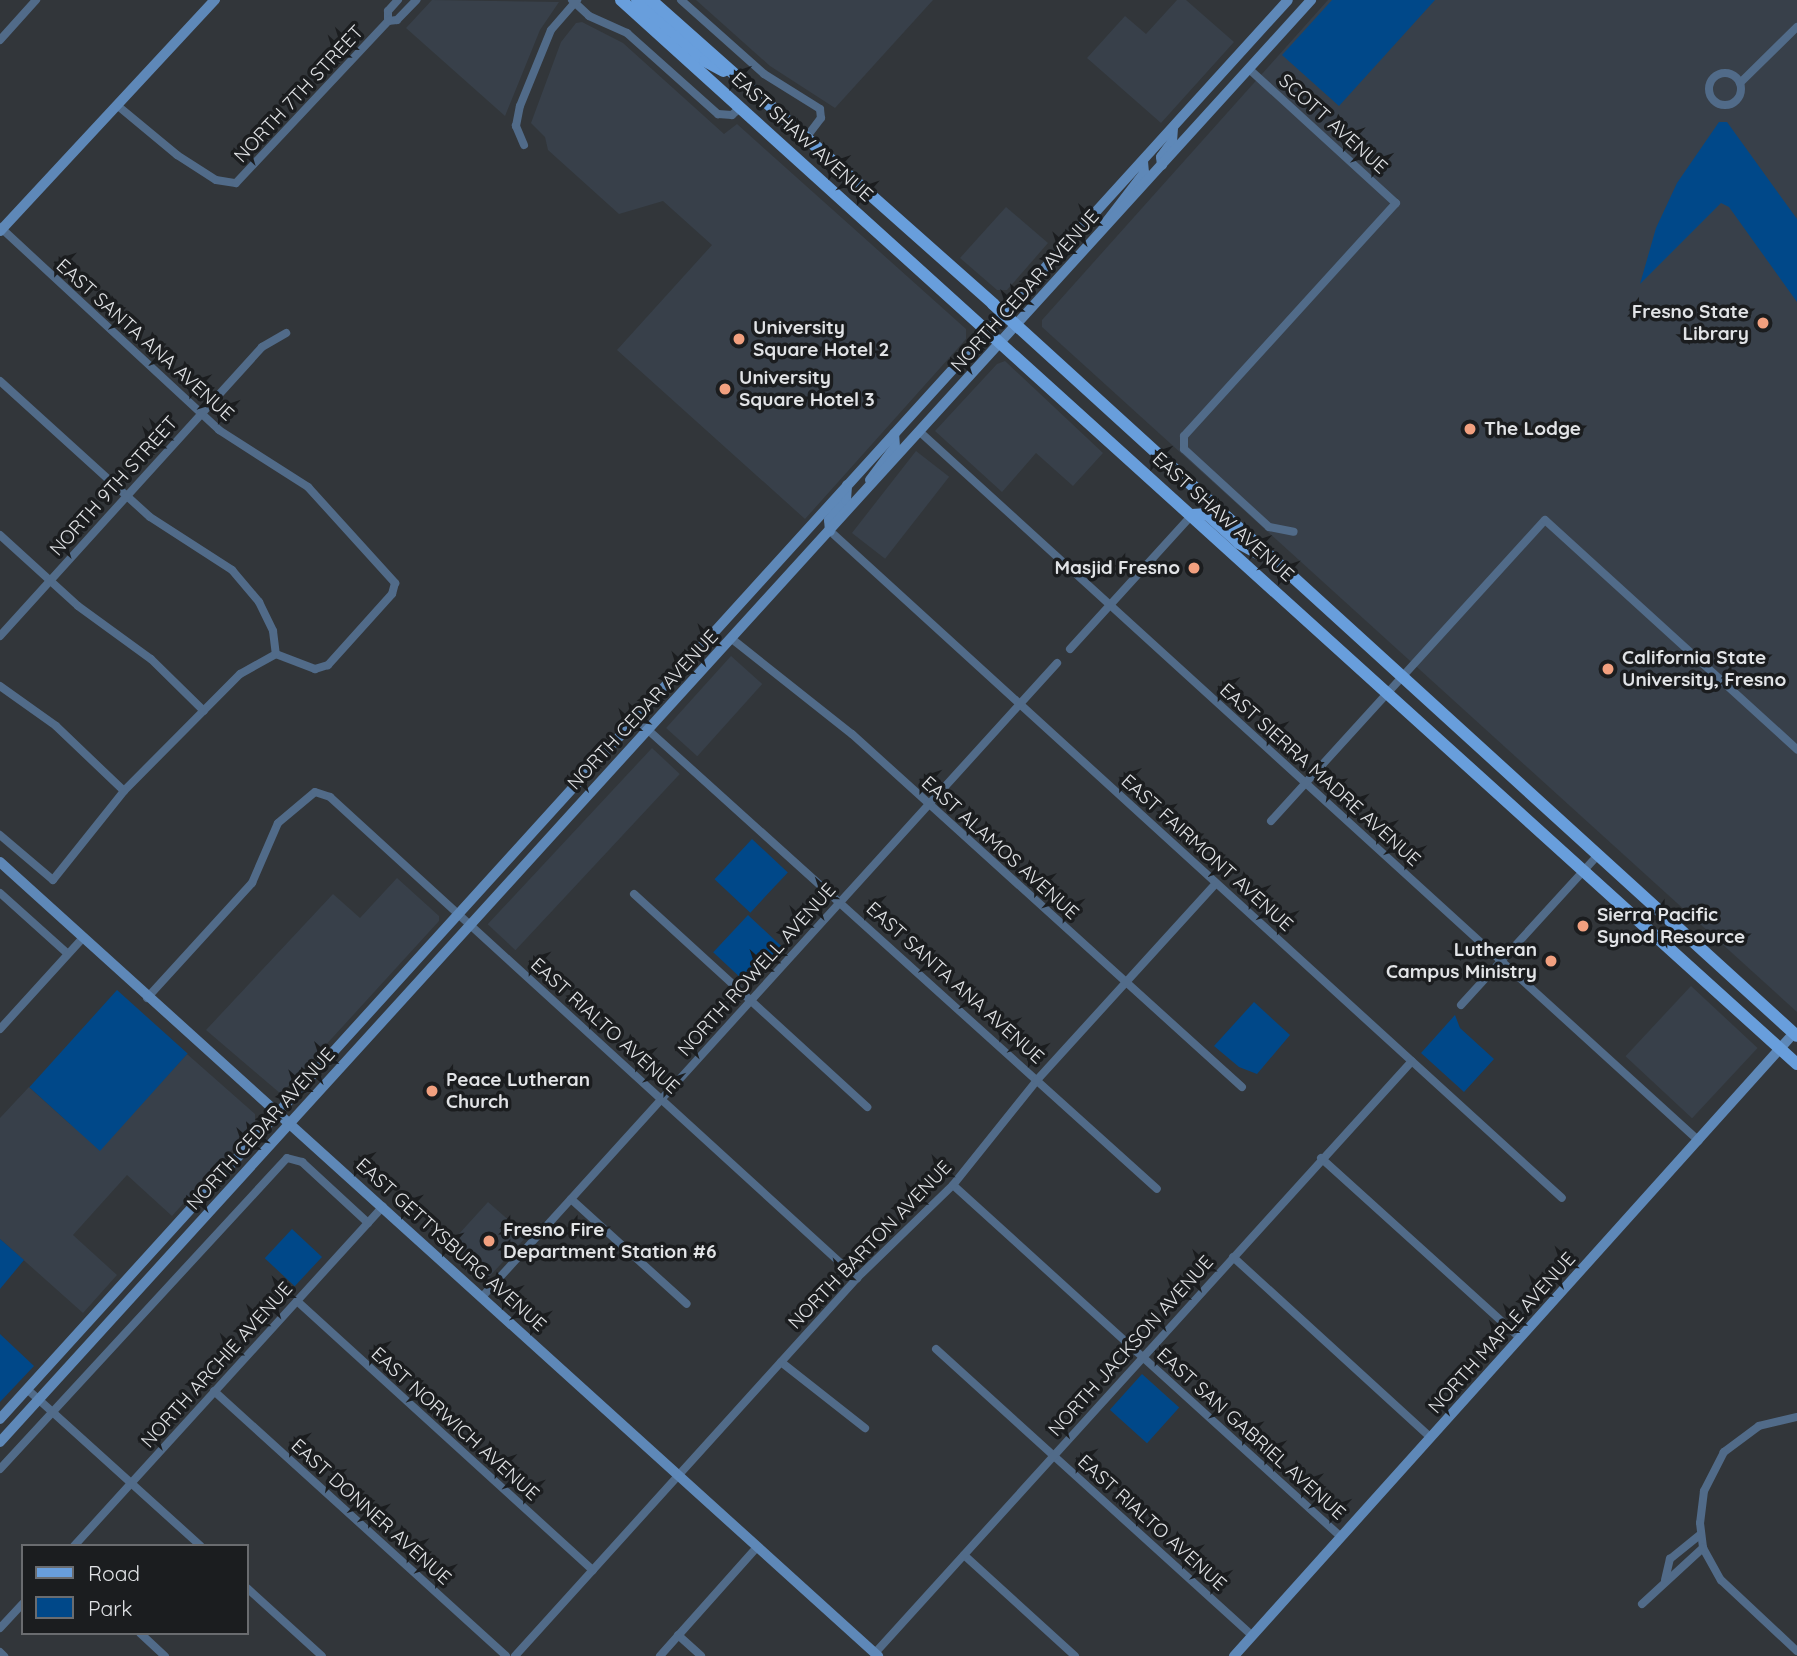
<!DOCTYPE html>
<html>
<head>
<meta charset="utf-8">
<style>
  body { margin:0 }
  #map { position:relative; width:1797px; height:1656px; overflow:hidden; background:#32363a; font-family:Quicksand,sans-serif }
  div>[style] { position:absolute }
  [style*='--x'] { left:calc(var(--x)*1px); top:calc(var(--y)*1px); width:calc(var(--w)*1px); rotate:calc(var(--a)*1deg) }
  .built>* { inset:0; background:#38404a; transform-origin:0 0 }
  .green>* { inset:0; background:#004889; transform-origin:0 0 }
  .street>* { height:8px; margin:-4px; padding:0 4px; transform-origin:4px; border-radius:4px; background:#516b89 }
  .street>.ring { margin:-4px; padding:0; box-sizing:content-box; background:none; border:8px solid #516b89; border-radius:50% }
  .secondary>* { height:10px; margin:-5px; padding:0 5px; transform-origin:5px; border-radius:5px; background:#5e88b8 }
  .primary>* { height:12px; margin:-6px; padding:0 6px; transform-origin:6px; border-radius:6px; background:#689edc }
  .dots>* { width:19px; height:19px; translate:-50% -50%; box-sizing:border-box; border:4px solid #1b1d1f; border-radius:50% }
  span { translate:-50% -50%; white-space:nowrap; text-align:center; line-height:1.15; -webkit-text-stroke:7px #1b1d1f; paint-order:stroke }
  .street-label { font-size:19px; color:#e1e3e6 }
  .poi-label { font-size:19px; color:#e1e3e6; font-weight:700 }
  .right { translate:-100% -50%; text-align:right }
  .left { translate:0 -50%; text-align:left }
  .legend { position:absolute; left:21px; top:1544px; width:228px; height:91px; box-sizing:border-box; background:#1b1d1f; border:2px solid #6a6c6f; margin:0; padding:9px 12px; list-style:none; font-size:21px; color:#e1e3e6 }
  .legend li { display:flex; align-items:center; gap:14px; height:35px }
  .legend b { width:35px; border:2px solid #6a6c6f }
</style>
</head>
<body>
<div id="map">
  <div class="built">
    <i style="clip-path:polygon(432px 0,559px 2px,540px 30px,505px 116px,406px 28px)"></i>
    <i style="clip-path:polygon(696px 0,933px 0,835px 108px,770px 66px)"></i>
    <i style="clip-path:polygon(1177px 0,1186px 0,1234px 42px,1161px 123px,1087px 58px,1125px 16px,1146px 34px)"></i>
    <i style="clip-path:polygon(1328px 0,1797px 0,1797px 1012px,1042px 327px,1042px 320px)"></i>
    <i style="clip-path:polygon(582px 22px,623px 43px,724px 134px,737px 124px,966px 329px,966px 339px,805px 519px,617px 350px,712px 245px,663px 201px,619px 214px,548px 150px,545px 137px,531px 123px,561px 42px,576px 23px)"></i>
    <i style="clip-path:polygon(1006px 207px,1048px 243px,1007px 290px,997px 290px,960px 258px)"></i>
    <i style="clip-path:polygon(1005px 361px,1103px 453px,1073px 486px,1036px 453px,1002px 492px,935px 431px,997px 364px)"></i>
    <i style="left:916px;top:451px;width:42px;height:104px;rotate:38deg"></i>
    <i style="left:731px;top:656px;width:42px;height:97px;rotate:42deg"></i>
    <i style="left:652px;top:748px;width:38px;height:241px;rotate:43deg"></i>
    <i style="clip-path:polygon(397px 878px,439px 916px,439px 921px,281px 1094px,206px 1030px,333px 894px,360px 918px)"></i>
    <i style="left:1691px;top:986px;width:91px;height:96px;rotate:43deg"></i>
    <i style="clip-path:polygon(187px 1054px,255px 1114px,255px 1124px,172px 1216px,127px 1175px,73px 1235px,117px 1275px,83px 1313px,0 1239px,0 1118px,29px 1087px,70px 1124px,74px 1120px,103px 1146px)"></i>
    <i style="clip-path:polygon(488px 1202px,527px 1236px,488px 1278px,482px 1278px,448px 1246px)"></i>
  </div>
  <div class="green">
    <i style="clip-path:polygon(1332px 0,1435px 0,1339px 106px,1282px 55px)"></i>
    <i style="clip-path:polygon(1719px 122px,1727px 122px,1797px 219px,1797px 302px,1729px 207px,1721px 203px,1640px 284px,1656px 228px,1677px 183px)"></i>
    <i style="left:752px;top:839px;width:49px;height:55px;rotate:43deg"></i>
    <i style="left:748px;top:915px;width:49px;height:51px;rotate:43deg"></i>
    <i style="left:117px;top:990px;width:95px;height:131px;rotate:42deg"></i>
    <i style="clip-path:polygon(1254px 1002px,1290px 1035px,1257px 1074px,1239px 1067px,1214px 1046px)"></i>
    <i style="clip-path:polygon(1455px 1015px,1460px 1028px,1494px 1059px,1464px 1092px,1421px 1053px)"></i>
    <i style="left:292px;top:1229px;width:41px;height:40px;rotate:43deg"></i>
    <i style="clip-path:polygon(0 1239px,24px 1260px,0 1289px)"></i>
    <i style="clip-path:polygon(0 1334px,34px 1366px,0 1402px)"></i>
    <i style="left:1142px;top:1374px;width:50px;height:48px;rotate:42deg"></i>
  </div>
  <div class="street">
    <i style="--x:572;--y:0;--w:23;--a:43"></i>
    <i style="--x:589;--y:16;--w:42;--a:24.1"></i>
    <i style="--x:627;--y:33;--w:122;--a:41.7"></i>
    <i style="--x:718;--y:114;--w:14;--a:4"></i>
    <i style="--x:732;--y:115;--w:12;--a:-42"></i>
    <i style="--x:681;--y:0;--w:111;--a:41.7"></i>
    <i style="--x:764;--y:74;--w:66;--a:32"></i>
    <i style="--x:820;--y:109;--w:9;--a:84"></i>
    <i style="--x:821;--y:118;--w:25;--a:127"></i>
    <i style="--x:388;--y:21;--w:10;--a:-90"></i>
    <i style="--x:388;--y:11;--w:15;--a:-48"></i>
    <i style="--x:0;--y:40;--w:54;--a:-48"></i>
    <i style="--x:1249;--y:69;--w:199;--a:42.4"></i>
    <i style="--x:1396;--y:203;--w:315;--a:132.3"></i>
    <i style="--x:1184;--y:436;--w:13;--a:90"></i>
    <i style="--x:1184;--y:449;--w:115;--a:42.5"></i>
    <i style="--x:1269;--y:527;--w:25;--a:11"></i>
    <i class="ring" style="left:1709px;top:73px;width:24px;height:24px"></i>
    <i style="--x:1740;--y:83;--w:80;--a:-44.5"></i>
    <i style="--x:118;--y:106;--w:77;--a:39.7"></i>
    <i style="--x:177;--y:155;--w:46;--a:32.7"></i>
    <i style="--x:216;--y:180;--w:20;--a:9"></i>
    <i style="--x:236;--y:183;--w:222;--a:-46.8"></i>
    <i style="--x:388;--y:21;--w:9;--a:-6"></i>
    <i style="--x:397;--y:20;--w:28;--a:-46"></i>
    <i style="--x:524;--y:145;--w:21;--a:-113"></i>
    <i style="--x:516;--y:126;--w:20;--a:-79"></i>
    <i style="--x:520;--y:106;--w:82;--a:-67.8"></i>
    <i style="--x:551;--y:30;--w:40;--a:-49"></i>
    <i style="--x:0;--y:227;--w:299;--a:42.8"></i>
    <i style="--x:219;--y:430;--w:106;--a:32.6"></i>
    <i style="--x:308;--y:487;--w:130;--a:47.8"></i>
    <i style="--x:395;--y:583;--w:11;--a:105"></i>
    <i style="--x:392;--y:594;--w:96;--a:132"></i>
    <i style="--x:328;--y:665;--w:14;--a:163"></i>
    <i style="--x:315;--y:669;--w:42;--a:-159"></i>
    <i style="--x:276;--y:654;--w:41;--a:150.9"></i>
    <i style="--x:240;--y:674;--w:165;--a:134.8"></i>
    <i style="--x:124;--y:791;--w:114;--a:128.6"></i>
    <i style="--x:53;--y:880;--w:70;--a:-139.7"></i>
    <i style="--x:0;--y:381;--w:202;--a:42.2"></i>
    <i style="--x:150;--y:517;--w:98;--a:32.9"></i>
    <i style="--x:232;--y:570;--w:42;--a:49.8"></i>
    <i style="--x:259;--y:602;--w:32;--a:64"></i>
    <i style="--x:273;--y:631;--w:23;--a:83"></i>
    <i style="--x:920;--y:432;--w:1053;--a:42.31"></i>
    <i style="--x:830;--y:531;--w:990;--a:42.34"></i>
    <i style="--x:0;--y:535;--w:105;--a:42.3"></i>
    <i style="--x:78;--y:606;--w:90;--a:36"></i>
    <i style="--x:151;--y:659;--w:74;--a:44.5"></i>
    <i style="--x:0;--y:636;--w:390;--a:-47.8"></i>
    <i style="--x:262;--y:347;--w:28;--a:-30"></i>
    <i style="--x:732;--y:639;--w:153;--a:38.4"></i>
    <i style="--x:852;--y:734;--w:526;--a:42.15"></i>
    <i style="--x:1070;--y:649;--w:181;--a:-47.7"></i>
    <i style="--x:0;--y:686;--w:69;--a:35.5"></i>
    <i style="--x:56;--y:726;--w:94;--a:43.7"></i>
    <i style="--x:637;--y:720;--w:700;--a:42.05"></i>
    <i style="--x:1271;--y:821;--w:407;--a:-47.7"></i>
    <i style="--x:1545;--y:520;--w:341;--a:42.3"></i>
    <i style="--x:0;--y:893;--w:91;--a:41.9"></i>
    <i style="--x:634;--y:894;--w:316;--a:42.4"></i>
    <i style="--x:147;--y:998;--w:156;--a:-47.6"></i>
    <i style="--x:252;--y:883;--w:65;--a:-66.6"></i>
    <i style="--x:278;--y:823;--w:48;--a:-40"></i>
    <i style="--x:315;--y:792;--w:16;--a:18"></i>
    <i style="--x:330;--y:797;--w:714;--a:42.39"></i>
    <i style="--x:1461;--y:1005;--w:203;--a:-47.6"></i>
    <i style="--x:0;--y:1029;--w:122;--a:-47.7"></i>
    <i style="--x:1321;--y:1158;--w:268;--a:42.1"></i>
    <i style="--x:953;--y:1185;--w:524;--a:42.21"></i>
    <i style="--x:571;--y:1199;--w:156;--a:42.2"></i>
    <i style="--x:1233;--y:1257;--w:268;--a:42.4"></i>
    <i style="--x:482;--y:1297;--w:856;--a:-47.79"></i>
    <i style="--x:297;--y:1301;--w:400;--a:42.3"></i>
    <i style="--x:936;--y:1349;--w:427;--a:42.2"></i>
    <i style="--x:781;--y:1362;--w:107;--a:38.2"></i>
    <i style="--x:27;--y:1389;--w:234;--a:42.1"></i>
    <i style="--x:214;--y:1391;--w:394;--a:42.2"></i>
    <i style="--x:1797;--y:1417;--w:39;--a:167"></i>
    <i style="--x:1759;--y:1426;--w:44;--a:143.4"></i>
    <i style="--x:1724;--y:1452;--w:44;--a:117.1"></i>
    <i style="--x:1704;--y:1491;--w:32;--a:97"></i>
    <i style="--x:1700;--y:1523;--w:25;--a:83"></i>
    <i style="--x:1703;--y:1548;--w:37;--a:61"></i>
    <i style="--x:1721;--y:1580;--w:104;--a:43.1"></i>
    <i style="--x:0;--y:1469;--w:423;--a:-47.3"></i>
    <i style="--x:287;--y:1158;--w:16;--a:15"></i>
    <i style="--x:302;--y:1162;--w:90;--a:42.7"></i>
    <i style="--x:74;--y:1546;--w:459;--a:-47.7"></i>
    <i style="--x:964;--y:1555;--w:150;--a:42.3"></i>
    <i style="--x:1665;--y:1580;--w:22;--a:-77"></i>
    <i style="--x:1670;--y:1559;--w:38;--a:-39"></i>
    <i style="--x:247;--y:1588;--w:101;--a:42.2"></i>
    <i style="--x:1642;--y:1604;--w:83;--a:-42.6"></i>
    <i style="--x:0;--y:1628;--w:34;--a:-47"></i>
    <i style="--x:140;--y:1633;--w:34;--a:43"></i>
    <i style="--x:678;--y:1635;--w:31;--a:42"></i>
    <i style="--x:0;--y:1652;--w:6;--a:45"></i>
    <i style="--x:875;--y:1653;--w:799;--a:-47.79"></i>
    <i style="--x:515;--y:1656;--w:510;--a:-47.86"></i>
    <i style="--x:857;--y:1278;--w:134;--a:-44.1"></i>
    <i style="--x:953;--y:1185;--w:134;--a:-51.3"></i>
    <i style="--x:1037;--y:1080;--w:266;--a:-47.7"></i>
    <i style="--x:660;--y:1656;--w:146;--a:-48.3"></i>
  </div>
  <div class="secondary">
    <i style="--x:1162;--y:165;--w:8;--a:-97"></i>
    <i style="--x:1161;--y:157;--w:19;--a:-54"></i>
    <i style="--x:1172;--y:142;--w:14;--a:-86"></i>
    <i style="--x:1104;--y:225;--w:66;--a:-52.4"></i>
    <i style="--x:1144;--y:173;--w:12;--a:-95"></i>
    <i style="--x:0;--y:231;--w:316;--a:-47.1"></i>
    <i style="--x:870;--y:480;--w:41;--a:-52.9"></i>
    <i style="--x:895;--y:447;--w:13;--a:-94"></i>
    <i style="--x:830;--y:531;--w:11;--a:-95"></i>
    <i style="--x:829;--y:520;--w:26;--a:-50"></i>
    <i style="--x:846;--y:500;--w:15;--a:-86"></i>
    <i style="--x:0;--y:862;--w:1184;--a:42.12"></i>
    <i style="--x:0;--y:1419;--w:1916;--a:-47.77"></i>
    <i style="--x:0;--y:1442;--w:1949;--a:-47.72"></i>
    <i style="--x:1234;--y:1656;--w:838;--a:-48.05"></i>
  </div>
  <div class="primary">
    <i style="--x:621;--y:0;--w:1586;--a:42.14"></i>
    <i style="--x:637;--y:0;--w:91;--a:41.9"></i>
    <i style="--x:705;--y:61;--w:21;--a:28"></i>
    <i style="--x:651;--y:0;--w:458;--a:41.6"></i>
    <i style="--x:993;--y:304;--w:1087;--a:42.32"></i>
    <i style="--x:1192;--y:515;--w:15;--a:-4"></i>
    <i style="--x:1207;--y:514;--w:43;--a:42.2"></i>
    <i style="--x:1239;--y:543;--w:25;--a:29"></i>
  </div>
  <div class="dots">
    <i style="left:1763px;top:323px;background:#f2a07f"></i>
    <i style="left:739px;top:339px;background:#f2a07f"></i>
    <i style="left:725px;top:389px;background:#f2a07f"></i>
    <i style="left:1470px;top:429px;background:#f2a07f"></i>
    <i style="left:1194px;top:568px;background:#f2a07f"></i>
    <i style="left:1608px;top:669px;background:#f2a07f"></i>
    <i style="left:1583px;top:926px;background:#f2a07f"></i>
    <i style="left:1551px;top:961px;background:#f2a07f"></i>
    <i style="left:432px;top:1091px;background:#f2a07f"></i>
    <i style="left:489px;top:1241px;background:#f2a07f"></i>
  </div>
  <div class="street-label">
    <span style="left:299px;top:94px;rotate:-47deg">NORTH 7TH STREET</span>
    <span style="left:1333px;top:124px;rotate:42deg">SCOTT AVENUE</span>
    <span style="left:802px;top:137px;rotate:42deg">EAST SHAW AVENUE</span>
    <span style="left:1025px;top:291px;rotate:-48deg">NORTH CEDAR AVENUE</span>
    <span style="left:145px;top:340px;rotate:42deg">EAST SANTA ANA AVENUE</span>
    <span style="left:114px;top:486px;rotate:-48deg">NORTH 9TH STREET</span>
    <span style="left:1223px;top:517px;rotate:42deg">EAST SHAW AVENUE</span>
    <span style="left:643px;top:710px;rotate:-47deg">NORTH CEDAR AVENUE</span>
    <span style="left:1320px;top:775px;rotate:42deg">EAST SIERRA MADRE AVENUE</span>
    <span style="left:1000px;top:848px;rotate:42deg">EAST ALAMOS AVENUE</span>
    <span style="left:1207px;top:853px;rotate:42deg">EAST FAIRMONT AVENUE</span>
    <span style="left:757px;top:970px;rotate:-48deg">NORTH ROWELL AVENUE</span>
    <span style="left:955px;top:983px;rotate:42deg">EAST SANTA ANA AVENUE</span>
    <span style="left:605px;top:1026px;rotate:42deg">EAST RIALTO AVENUE</span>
    <span style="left:261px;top:1129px;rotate:-48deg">NORTH CEDAR AVENUE</span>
    <span style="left:451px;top:1245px;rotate:42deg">EAST GETTYSBURG AVENUE</span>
    <span style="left:870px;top:1245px;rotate:-46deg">NORTH BARTON AVENUE</span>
    <span style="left:1502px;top:1333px;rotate:-48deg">NORTH MAPLE AVENUE</span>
    <span style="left:1131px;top:1346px;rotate:-48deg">NORTH JACKSON AVENUE</span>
    <span style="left:217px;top:1365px;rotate:-48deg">NORTH ARCHIE AVENUE</span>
    <span style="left:455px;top:1424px;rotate:42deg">EAST NORWICH AVENUE</span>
    <span style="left:1251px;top:1434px;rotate:42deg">EAST SAN GABRIEL AVENUE</span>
    <span style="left:371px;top:1512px;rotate:42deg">EAST DONNER AVENUE</span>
    <span style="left:1152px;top:1523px;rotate:42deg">EAST RIALTO AVENUE</span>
  </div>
  <div class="poi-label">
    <span class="right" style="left:1749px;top:323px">Fresno State<br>Library</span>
    <span class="left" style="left:753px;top:339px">University<br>Square Hotel 2</span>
    <span class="left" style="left:739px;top:389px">University<br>Square Hotel 3</span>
    <span class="left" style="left:1484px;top:429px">The Lodge</span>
    <span class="right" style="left:1180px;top:568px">Masjid Fresno</span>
    <span class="left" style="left:1622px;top:669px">California State<br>University, Fresno</span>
    <span class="left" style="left:1597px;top:926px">Sierra Pacific<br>Synod Resource</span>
    <span class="right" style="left:1537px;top:961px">Lutheran<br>Campus Ministry</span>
    <span class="left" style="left:446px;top:1091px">Peace Lutheran<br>Church</span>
    <span class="left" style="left:503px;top:1241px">Fresno Fire<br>Department Station #6</span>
  </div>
  <ul class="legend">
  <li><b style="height:9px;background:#689edc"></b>Road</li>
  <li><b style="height:19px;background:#004889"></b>Park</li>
  </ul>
</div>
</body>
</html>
